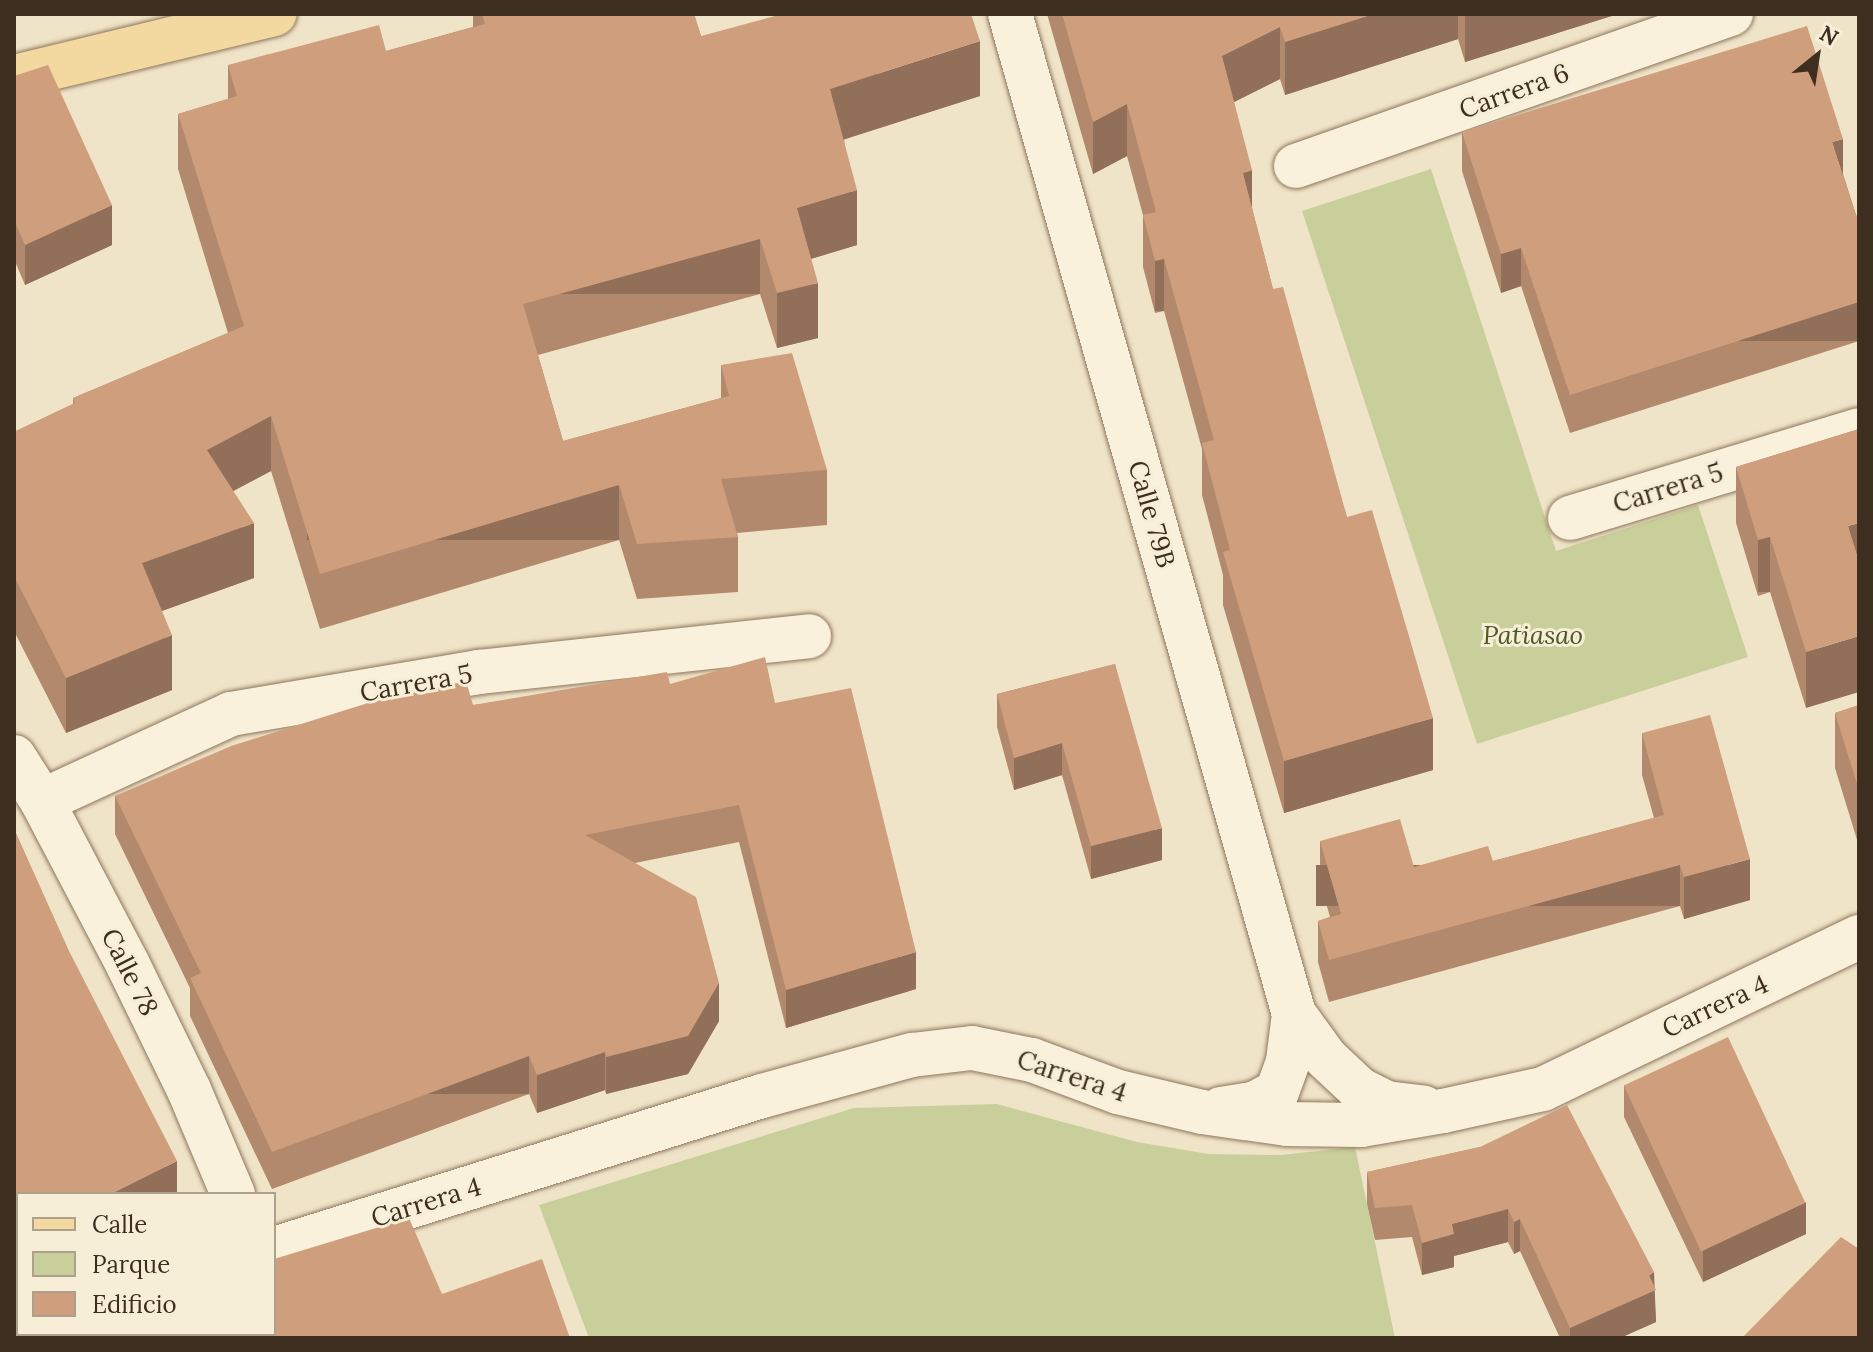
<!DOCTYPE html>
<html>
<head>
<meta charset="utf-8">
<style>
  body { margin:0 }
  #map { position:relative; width:1873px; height:1352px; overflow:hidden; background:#f0e4c8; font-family:Lora,serif }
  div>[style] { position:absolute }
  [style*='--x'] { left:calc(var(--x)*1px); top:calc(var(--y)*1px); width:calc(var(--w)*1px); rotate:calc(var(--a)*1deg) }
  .green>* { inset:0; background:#c9cf9b }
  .roads { filter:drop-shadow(0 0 2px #8d765c) drop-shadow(0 0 2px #8d765c) }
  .minor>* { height:44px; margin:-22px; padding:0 22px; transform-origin:22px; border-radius:22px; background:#faf1dc }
  .major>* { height:44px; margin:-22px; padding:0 22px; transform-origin:22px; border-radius:22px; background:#f3d9a0 }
  .wall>* { inset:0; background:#b2896c }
  .shaded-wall>* { inset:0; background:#916f58; transform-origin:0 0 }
  .building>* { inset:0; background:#cf9f7d; transform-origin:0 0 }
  span { translate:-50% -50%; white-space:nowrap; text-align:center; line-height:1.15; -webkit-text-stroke:6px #f7eed8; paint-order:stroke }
  .street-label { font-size:26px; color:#3d2e20 }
  .park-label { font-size:26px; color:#4d5a26; font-style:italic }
  .frame { position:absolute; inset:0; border:16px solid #3d2e20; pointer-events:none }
  .legend { position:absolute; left:16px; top:1192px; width:260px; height:144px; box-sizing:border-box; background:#f7eed8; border:2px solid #ada18e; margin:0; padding:10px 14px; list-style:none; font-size:24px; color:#3d2e20 }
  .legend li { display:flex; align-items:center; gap:16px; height:40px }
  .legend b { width:40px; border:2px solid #ada18e }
  .north { position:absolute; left:1777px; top:16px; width:80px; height:80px; -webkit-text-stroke:6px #f7eed8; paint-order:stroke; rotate:30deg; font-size:22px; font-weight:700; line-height:32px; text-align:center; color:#3d2e20 }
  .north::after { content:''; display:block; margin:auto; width:28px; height:36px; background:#3d2e20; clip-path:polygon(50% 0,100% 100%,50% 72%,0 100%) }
</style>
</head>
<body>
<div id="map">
  <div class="green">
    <i style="clip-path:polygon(1431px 169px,1556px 551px,1698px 505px,1748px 657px,1477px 744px,1302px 211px)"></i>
    <i style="clip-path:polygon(997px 1104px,1137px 1142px,1209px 1154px,1281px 1155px,1355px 1147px,1395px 1338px,589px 1338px,539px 1205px,854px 1108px)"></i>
  </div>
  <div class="roads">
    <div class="minor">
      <i style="--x:1010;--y:14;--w:1040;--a:74.15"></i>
      <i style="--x:1294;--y:1014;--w:54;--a:54"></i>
      <i style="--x:1326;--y:1058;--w:45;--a:43.2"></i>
      <i style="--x:1359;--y:1089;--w:30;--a:27"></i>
      <i style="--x:1386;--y:1103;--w:38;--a:7"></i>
      <i style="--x:1296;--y:166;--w:461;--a:-19.3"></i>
      <i style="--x:1570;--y:518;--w:302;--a:-16.9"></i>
      <i style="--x:14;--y:757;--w:52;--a:57.5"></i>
      <i style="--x:42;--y:801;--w:185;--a:62.3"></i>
      <i style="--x:128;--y:965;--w:139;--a:64"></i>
      <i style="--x:189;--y:1090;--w:113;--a:67.1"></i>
      <i style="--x:42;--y:801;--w:208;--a:-24.7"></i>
      <i style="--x:231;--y:714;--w:252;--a:-9.6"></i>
      <i style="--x:479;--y:672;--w:332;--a:-6.2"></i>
      <i style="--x:1221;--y:1109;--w:33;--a:-9"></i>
      <i style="--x:1254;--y:1104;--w:26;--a:-28"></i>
      <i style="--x:1277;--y:1092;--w:33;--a:-70"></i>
      <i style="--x:1288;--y:1061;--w:47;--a:-82.7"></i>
      <i style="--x:274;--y:1249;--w:511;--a:-17.41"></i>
      <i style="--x:762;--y:1096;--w:156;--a:-15.3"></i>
      <i style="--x:912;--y:1055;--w:60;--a:-6.7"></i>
      <i style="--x:972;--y:1048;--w:61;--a:11.3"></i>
      <i style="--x:1032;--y:1060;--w:92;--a:20.4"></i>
      <i style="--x:1118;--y:1092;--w:86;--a:13.4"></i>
      <i style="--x:1202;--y:1112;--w:86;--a:8"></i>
      <i style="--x:1287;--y:1124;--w:74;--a:0.8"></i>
      <i style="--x:1361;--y:1125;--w:83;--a:-9.7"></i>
      <i style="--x:1443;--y:1111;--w:102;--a:-12.4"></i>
      <i style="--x:1543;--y:1089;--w:351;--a:-25.7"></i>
      <i style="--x:14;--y:1338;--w:7;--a:-34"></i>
    </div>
    <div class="major">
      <i style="--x:14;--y:77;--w:268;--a:-13.6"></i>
    </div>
  </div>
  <div class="wall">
    <i style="clip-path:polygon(473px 14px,694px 14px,701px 36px,980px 96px,844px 139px,857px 245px,811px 259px,818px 338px,777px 348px,760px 294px,538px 355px,563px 441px,721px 398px,721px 365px,827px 470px,827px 525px,737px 533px,738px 537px,738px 592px,637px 599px,619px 540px,320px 629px,271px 471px,233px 491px,254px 578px,162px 611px,172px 690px,66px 733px,14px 631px,14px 432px,73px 404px,73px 398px,228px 333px,178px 169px,178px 114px,228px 99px,228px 65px,386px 51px,473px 27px)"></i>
    <i style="clip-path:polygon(1047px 14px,1618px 14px,1465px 62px,1458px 39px,1285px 95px,1280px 79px,1234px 102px,1252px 208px,1273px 289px,1347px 517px,1433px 770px,1284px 813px,1223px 605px,1223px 575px,1202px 495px,1202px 449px,1164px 311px,1155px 313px,1143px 267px,1143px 215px,1127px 156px,1093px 174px)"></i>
    <i style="clip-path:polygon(14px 76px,112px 245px,25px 285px,14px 259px)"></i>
    <i style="clip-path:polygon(1462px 132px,1843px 174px,1859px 224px,1859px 341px,1570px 433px,1521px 286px,1501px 293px,1462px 171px)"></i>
    <i style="clip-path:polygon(1859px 429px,1806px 708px,1770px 592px,1758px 596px,1736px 523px,1736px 467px)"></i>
    <i style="clip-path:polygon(1115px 664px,1162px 860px,1091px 879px,1062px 775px,1014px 790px,997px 727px,997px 694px)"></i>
    <i style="clip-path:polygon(670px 684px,775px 703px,916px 989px,786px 1028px,739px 842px,635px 863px,719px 1021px,688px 1074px,606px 1094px,605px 1090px,537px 1113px,529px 1094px,272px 1189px,190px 1016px,190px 988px,115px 834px,115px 796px,473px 705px)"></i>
    <i style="clip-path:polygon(1859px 705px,1859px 843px,1858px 843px,1835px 768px,1835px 713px)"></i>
    <i style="clip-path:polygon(1642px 733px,1750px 900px,1684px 919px,1680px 906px,1329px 1002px,1318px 962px,1318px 921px,1330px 917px,1320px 882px,1320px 841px,1414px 867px,1493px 861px,1654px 818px,1642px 775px)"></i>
    <i style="clip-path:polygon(14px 829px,177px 1194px,18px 1194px,18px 1284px,15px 1286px,14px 1284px)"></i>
    <i style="clip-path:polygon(1624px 1085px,1806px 1234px,1703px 1282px,1624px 1117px)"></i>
    <i style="clip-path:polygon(1480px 1147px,1654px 1287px,1656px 1322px,1620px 1338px,1560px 1338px,1520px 1251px,1514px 1254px,1508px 1242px,1454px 1256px,1454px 1267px,1422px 1275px,1412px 1237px,1375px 1240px,1367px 1204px,1367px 1172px)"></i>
  </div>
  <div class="shaded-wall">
    <i style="clip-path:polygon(1374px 14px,1458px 14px,1458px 39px,1285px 95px,1285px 42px)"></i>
    <i style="clip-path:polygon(1465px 14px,1618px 14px,1465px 62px)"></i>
    <i style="clip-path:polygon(1280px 27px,1280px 79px,1222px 108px,1222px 56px)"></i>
    <i style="clip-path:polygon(980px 41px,980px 96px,830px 144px,830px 89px)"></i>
    <i style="clip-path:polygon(1127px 104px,1127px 156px,1093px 174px,1093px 122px)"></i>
    <i style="clip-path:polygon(1843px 139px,1843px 177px,1832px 142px)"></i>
    <i style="clip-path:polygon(1252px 170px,1252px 223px,1243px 173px)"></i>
    <i style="clip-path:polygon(857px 190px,857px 245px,797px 263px,797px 208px)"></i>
    <i style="clip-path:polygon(112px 205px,112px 245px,25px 285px,25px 245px)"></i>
    <i style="left:760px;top:239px;width:55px;height:246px;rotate:90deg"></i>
    <i style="clip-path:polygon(1521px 248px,1521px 286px,1501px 293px,1501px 254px)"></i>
    <i style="left:1164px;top:259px;width:52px;height:9px;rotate:90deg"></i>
    <i style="clip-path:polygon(818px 283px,818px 338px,777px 348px,777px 293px)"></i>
    <i style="left:1859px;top:302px;width:39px;height:304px;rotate:90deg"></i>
    <i style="clip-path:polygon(271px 416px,271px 471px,207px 505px,207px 450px)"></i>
    <i style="left:619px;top:485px;width:55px;height:312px;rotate:90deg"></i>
    <i style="clip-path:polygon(254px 523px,254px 578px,142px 618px,142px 563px)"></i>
    <i style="clip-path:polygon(1859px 523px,1859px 579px,1848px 526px)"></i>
    <i style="left:1770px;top:537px;width:55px;height:12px;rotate:90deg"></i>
    <i style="clip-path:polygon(172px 635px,172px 690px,66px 733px,66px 678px)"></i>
    <i style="clip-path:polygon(1859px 636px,1859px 692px,1806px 708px,1806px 652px)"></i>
    <i style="clip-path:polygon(1433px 718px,1433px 770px,1284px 813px,1284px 761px)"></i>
    <i style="clip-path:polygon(1062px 743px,1062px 775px,1014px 790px,1014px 758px)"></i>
    <i style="clip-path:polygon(1858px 787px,1859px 787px,1858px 843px)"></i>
    <i style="clip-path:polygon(1162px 828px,1162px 860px,1091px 879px,1091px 846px)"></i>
    <i style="clip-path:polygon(1750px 859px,1750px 900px,1684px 919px,1684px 877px)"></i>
    <i style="left:1680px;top:865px;width:41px;height:364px;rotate:90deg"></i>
    <i style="clip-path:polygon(916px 952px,916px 989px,786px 1028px,786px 990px)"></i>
    <i style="clip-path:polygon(719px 983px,719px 1021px,688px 1074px,606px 1094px,606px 1057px)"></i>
    <i style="clip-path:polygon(605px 1052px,605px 1090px,537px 1113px,537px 1075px)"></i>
    <i style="left:529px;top:1056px;width:38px;height:274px;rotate:90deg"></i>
    <i style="clip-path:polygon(177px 1161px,177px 1194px,111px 1194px)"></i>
    <i style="clip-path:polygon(1806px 1202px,1806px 1234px,1703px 1282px,1703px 1250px)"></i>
    <i style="clip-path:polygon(1508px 1209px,1508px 1242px,1454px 1256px,1454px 1267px,1422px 1275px,1422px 1243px,1452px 1224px)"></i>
    <i style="clip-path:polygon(1520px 1219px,1520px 1251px,1514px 1254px,1514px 1222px)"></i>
    <i style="left:18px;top:1240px;width:44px;height:4px;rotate:90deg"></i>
    <i style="clip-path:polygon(1654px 1272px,1656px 1322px,1620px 1338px,1570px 1338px,1570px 1328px)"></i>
  </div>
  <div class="building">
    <i style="clip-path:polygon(482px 14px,694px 14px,701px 36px,783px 14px,949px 14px,950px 16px,958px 14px,971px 14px,980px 41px,830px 89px,857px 190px,797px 208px,818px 283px,777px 293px,760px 239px,523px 304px,563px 441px,729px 396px,721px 365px,792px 353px,827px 470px,721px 479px,738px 537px,637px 544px,619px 485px,320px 574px,271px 416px,207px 450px,254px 523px,142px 563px,172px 635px,66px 678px,14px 576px,14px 432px,75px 403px,73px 398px,244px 326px,178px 114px,237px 96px,228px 65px,379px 25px,386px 51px,485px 24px)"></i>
    <i style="clip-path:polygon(1062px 14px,1374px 14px,1285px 42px,1280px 27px,1222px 56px,1252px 170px,1243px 173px,1273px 289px,1283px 287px,1347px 517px,1372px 510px,1433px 718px,1284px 761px,1223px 552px,1230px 550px,1202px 443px,1214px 440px,1164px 259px,1155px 261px,1143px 215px,1156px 212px,1127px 104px,1093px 122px)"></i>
    <i style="clip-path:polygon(1807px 26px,1843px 139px,1832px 142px,1859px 224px,1859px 302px,1570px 395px,1521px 248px,1501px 254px,1462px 132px)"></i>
    <i style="clip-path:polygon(48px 65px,112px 205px,25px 245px,14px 220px,14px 76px)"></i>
    <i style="clip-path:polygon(1859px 429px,1859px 523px,1848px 526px,1859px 561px,1859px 636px,1806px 652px,1770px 537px,1758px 540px,1736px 467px)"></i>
    <i style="clip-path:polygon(765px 657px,775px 703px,851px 688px,916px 952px,786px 990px,739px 805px,585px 835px,696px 897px,719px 983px,688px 1036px,606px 1057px,605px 1052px,537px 1075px,529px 1056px,272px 1152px,190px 978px,201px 973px,115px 796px,231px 746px,368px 703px,466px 681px,473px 705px,667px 672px,670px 684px)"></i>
    <i style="clip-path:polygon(1115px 664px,1162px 828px,1091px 846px,1062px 743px,1014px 758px,997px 694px)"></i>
    <i style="clip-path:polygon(1859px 705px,1859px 787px,1858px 787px,1835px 713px)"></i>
    <i style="clip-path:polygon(1710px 715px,1750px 859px,1684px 877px,1680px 865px,1329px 960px,1318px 921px,1341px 914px,1320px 841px,1400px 819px,1414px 867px,1488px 846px,1493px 861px,1664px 815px,1642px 733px)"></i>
    <i style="clip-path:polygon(14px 829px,69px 951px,177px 1161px,111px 1194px,18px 1194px,18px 1240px,15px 1242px,14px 1240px)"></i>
    <i style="left:1728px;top:1037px;width:183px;height:115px;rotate:65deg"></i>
    <i style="clip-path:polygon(1567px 1105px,1654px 1272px,1649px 1275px,1656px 1290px,1570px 1328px,1520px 1219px,1514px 1222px,1508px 1209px,1452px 1224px,1454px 1234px,1422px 1243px,1412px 1205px,1375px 1208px,1367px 1172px,1480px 1147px)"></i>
    <i style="clip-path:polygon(409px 1218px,442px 1294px,542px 1259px,570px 1338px,63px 1338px,71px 1334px,274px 1334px,274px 1259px)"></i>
    <i style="clip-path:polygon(1841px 1237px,1859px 1249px,1859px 1338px,1742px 1338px)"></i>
  </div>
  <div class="street-label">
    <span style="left:1514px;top:91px;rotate:-20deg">Carrera 6</span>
    <span style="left:1668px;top:488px;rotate:-17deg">Carrera 5</span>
    <span style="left:1152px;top:514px;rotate:74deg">Calle 79B</span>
    <span style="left:416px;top:683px;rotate:-10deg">Carrera 5</span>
    <span style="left:130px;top:972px;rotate:63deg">Calle 78</span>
    <span style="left:1715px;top:1006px;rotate:-25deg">Carrera 4</span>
    <span style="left:1072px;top:1076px;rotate:18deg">Carrera 4</span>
    <span style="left:426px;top:1202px;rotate:-17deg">Carrera 4</span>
  </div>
  <div class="park-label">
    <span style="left:1533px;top:635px">Patiasao</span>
  </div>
  <div class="frame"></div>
  <ul class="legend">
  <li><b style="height:10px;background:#f3d9a0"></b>Calle</li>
  <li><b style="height:22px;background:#c9cf9b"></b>Parque</li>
  <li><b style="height:22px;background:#cf9f7d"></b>Edificio</li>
  </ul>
  <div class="north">N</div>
</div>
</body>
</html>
